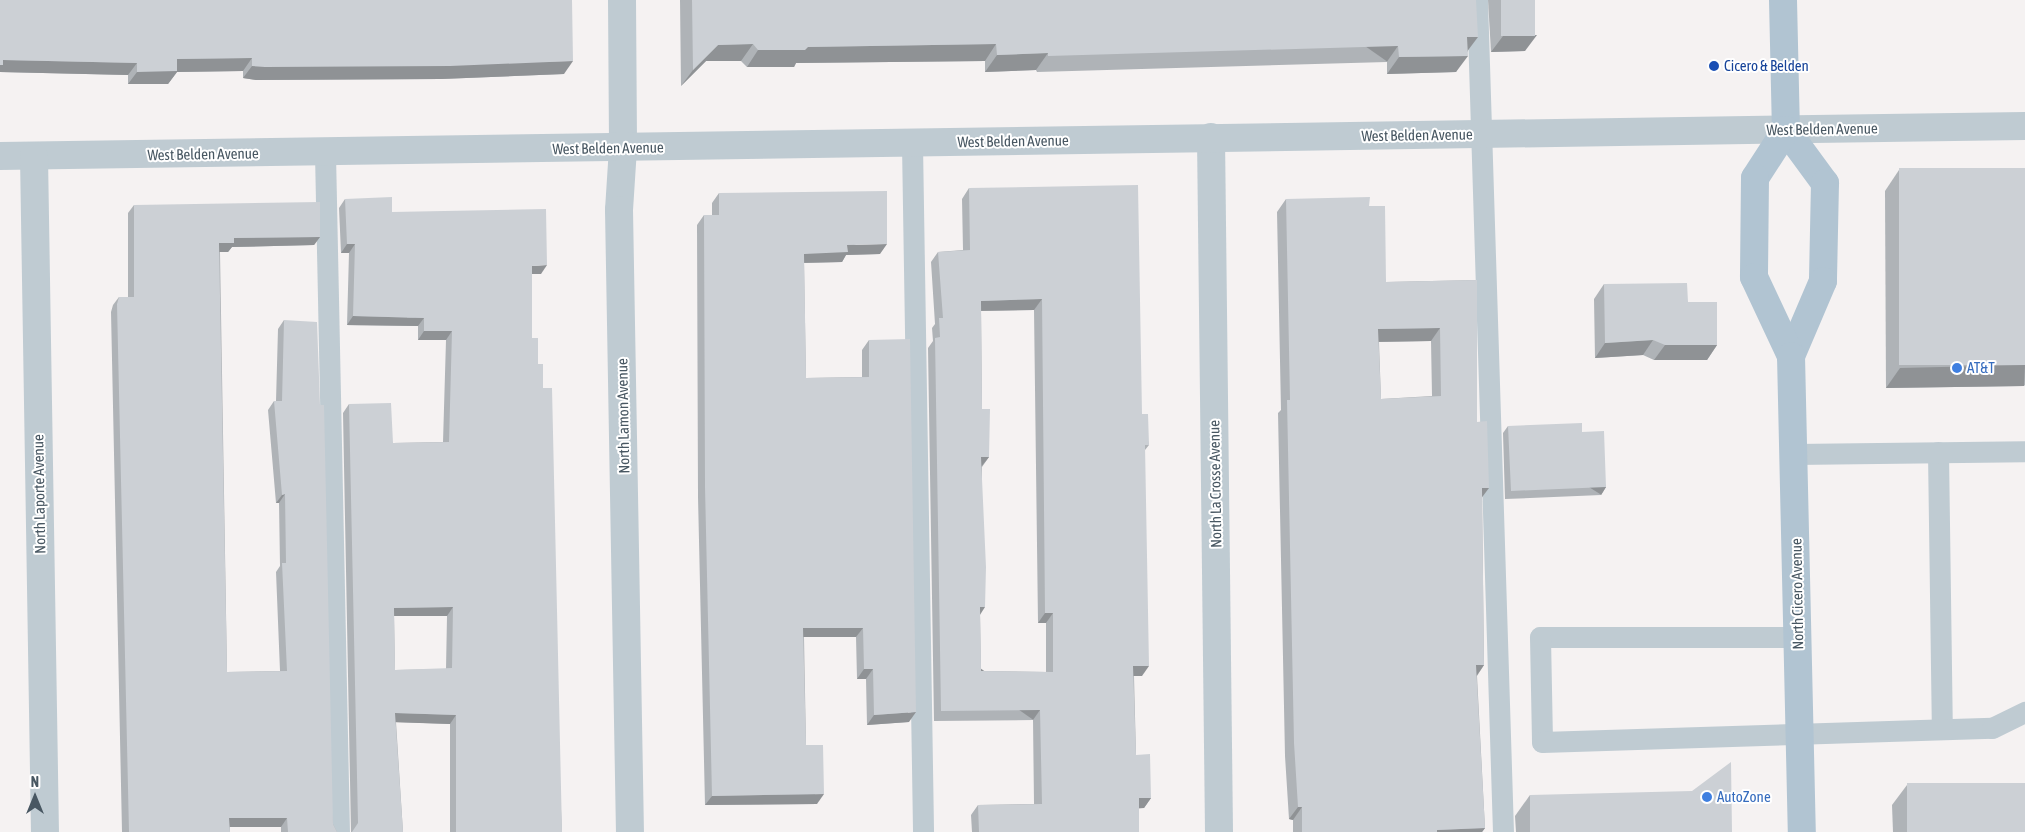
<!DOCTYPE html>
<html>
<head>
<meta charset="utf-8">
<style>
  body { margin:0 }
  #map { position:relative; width:2025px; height:832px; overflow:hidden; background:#f5f2f2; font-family:"Asap Condensed",sans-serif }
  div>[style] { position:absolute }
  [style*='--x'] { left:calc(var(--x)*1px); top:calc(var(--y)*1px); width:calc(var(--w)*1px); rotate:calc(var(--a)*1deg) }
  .service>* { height:21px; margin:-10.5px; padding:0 10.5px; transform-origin:10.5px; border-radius:10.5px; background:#bfcbd2 }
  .minor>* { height:28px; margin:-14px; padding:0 14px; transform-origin:14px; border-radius:14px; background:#bfcbd2 }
  .primary>* { height:28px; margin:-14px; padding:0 14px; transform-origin:14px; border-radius:14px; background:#b1c4d2 }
  .wall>* { inset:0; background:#afb3b7 }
  .shaded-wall>* { inset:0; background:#8f9295; transform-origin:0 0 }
  .building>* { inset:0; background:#ccd0d5; transform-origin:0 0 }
  .dots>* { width:14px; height:14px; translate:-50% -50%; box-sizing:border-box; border:2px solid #fff; border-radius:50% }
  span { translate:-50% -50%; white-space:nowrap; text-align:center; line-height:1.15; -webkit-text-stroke:4px #fff; paint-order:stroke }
  .transit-label { font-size:15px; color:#164399 }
  .left { translate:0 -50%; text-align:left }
  .street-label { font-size:15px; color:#485762 }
  .shop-label { font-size:15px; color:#366cbe }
  .north { position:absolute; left:10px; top:772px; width:50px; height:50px; -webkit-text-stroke:4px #fff; paint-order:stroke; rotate:0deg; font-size:14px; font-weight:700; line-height:20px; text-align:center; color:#485762 }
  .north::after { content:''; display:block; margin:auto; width:18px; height:22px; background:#485762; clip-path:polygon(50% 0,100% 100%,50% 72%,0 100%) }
</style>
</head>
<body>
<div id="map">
  <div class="service">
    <i style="--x:1477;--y:0;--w:832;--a:88.21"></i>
    <i style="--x:912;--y:144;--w:688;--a:89.08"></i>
    <i style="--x:325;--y:153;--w:679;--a:88.82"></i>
    <i style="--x:1938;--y:452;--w:277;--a:89.2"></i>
    <i style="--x:1794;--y:454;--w:231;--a:-0.7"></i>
    <i style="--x:1798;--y:637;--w:258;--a:180"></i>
    <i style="--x:1540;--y:637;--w:105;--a:88.9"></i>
    <i style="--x:1542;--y:742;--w:450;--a:-1.8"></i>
    <i style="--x:1992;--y:728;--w:37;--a:-26"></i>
  </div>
  <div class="minor">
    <i style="--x:622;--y:0;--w:148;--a:89.6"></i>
    <i style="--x:623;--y:148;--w:62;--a:93.7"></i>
    <i style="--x:619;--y:210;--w:622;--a:88.99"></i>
    <i style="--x:1211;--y:137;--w:695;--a:89.34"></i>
    <i style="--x:0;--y:156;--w:2025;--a:-0.85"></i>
    <i style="--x:34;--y:156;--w:676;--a:89.07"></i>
  </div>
  <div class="primary">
    <i style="--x:1783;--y:0;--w:130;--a:88.7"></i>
    <i style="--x:1786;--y:130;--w:66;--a:53.7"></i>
    <i style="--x:1825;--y:183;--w:98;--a:91.2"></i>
    <i style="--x:1823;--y:281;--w:82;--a:113.1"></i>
    <i style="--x:1786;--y:130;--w:57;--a:122.9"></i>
    <i style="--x:1755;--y:178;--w:99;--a:90.6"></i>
    <i style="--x:1754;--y:277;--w:87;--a:64.9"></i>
    <i style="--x:1791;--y:356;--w:476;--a:88.7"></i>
  </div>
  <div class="wall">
    <i style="clip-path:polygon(0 0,564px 74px,441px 79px,256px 80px,243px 78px,243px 71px,177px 72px,168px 84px,128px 84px,128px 75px,0 72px)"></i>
    <i style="clip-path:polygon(680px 0,1476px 0,1468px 51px,1456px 72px,1387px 74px,1387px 62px,1037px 72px,1036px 70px,985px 72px,985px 61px,796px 63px,794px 67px,747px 67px,741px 61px,706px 61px,681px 86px)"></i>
    <i style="clip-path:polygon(1488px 0,1535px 0,1525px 51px,1491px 52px)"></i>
    <i style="clip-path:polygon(2025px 168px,2025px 385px,2024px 386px,1886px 388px,1885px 191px,1899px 170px)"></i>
    <i style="clip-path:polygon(evenodd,969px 188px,1142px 414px,1149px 445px,1145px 450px,1142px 676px,1134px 676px,1136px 755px,1151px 798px,1144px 808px,1139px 808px,1139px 832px,972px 832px,971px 815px,978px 805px,1034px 804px,1033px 720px,934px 721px,928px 348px,933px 341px,932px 328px,935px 324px,931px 262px,938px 252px,963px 250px,962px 199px,969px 188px,1034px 310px,1038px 623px,1046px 623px,1046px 672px,981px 671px,980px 615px,982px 467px,989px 457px,982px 409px,981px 311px,1034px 310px)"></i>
    <i style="clip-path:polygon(719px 193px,880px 254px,846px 255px,842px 262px,804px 263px,806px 378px,862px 377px,862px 350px,869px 340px,909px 722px,867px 725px,866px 679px,857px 679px,856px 637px,804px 637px,806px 745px,817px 804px,705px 805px,698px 497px,697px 225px,704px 215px,712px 215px,712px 203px)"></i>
    <i style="clip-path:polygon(evenodd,345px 199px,392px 212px,541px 274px,532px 274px,532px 338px,543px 388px,562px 832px,450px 832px,450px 724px,396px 722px,403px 832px,351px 832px,343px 413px,349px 404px,393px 443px,443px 442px,446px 340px,418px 340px,418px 326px,347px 325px,349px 253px,341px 253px,339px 208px,345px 199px,394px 616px,447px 616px,446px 669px,395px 670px,394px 616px)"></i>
    <i style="clip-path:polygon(evenodd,1286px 199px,1369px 206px,1386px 282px,1477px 280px,1477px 422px,1482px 498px,1484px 665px,1477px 676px,1485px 828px,1482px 832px,1293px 832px,1293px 820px,1289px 819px,1285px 756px,1278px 413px,1281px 410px,1277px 212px,1286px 199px,1431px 341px,1432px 396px,1381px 399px,1379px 342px,1431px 341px)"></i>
    <i style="clip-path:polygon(134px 205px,320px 237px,314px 245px,232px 247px,228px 252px,220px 252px,227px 672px,280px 671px,276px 572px,280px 566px,279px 503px,276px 503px,268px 410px,274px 401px,276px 401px,278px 329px,284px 320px,333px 824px,337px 832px,281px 832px,281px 827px,230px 827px,230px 832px,122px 832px,111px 312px,113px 305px,119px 297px,128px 297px,128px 213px)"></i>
    <i style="clip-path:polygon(1604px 284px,1688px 302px,1717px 345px,1707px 360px,1654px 360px,1643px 355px,1595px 358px,1594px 299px)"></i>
    <i style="clip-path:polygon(1508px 426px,1582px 432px,1606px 487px,1601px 495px,1505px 499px,1503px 433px)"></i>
    <i style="clip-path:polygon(1907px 785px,2025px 832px,1893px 832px,1892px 805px)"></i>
    <i style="clip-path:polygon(1530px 795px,1732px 832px,1516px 832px,1515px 816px)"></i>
  </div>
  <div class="shaded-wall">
    <i style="clip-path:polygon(1537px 35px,1525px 51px,1491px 52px,1503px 36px)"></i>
    <i style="clip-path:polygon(1467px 37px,1478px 37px,1466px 53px)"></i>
    <i style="clip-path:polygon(753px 44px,741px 61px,706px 61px,681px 86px,693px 70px,718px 45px)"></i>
    <i style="clip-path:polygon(996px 44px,985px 61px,796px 63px,794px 67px,747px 67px,758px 50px,808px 47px)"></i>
    <i style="left:1398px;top:46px;width:19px;height:350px;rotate:125deg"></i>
    <i style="clip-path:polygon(1048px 53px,1036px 70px,985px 72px,997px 55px)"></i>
    <i style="clip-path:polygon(1468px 56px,1456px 72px,1387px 74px,1399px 57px)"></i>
    <i style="clip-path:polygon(252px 58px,243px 71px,177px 72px,168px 84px,128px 84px,137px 72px,177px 59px)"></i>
    <i style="clip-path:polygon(3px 60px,137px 63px,128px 75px,0 72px,0 63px)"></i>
    <i style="clip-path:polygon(573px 61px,564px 74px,441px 79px,256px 80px,243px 78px,252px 66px)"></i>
    <i style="clip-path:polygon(320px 237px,314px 245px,232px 247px,228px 252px,213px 252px,219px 243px,234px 238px)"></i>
    <i style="clip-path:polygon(347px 244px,355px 244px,349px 253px,341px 253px)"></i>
    <i style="clip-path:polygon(887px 244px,880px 254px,846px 255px,842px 262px,797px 263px,804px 254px,847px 245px)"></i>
    <i style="clip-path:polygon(547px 265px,541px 274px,526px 274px,532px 266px)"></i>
    <i style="clip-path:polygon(1042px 299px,1034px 310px,973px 311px,981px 301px)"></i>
    <i style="clip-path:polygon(353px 316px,424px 318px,418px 326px,347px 325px)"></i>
    <i style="clip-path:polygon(1440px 328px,1431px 341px,1369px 342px,1378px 329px)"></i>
    <i style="clip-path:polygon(424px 331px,452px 331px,446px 340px,418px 340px)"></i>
    <i style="clip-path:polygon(1653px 340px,1643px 355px,1595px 358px,1605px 343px)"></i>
    <i style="clip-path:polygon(1665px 345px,1717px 345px,1707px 360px,1654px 360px)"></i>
    <i style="clip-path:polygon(2025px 365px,2024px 386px,1886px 388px,1900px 368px)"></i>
    <i style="clip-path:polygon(981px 457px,989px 457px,981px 467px)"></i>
    <i style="left:1606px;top:487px;width:9px;height:95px;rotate:122deg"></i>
    <i style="clip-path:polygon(1482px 488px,1489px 488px,1480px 500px)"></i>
    <i style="clip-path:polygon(285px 494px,279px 503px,276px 503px,282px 495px)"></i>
    <i style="clip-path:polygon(453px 607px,447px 616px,388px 616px,394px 608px)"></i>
    <i style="clip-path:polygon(980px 607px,985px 607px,978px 618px)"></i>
    <i style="clip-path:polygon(1045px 613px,1053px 613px,1046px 623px,1038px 623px)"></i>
    <i style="clip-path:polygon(803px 628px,863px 628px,856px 637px,796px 637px)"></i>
    <i style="clip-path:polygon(1476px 665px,1484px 665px,1475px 678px)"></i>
    <i style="clip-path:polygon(1133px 666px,1149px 666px,1142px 676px,1126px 676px)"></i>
    <i style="clip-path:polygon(864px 669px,873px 669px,866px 679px,857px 679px)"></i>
    <i style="left:1040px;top:710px;width:12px;height:99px;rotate:125deg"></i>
    <i style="clip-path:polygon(916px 712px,909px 722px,867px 725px,874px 715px)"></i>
    <i style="clip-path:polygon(395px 713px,456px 715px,450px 724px,389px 722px)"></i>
    <i style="clip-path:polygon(824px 794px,817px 804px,705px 805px,712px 796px)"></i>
    <i style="clip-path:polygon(1139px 798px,1151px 798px,1144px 808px,1131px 809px)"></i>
    <i style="clip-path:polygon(1298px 807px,1302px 807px,1293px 820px,1289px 819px)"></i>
    <i style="clip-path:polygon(229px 818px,287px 818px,281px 827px,223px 827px)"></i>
    <i style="clip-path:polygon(1485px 828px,1482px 832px,1435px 832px,1437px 830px)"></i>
  </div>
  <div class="building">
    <i style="clip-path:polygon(0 0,572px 0,573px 61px,450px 66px,265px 67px,252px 66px,252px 58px,177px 59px,177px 71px,137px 72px,137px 63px,3px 60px,3px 65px,0 65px)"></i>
    <i style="clip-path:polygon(692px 0,1476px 0,1478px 37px,1467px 37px,1468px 56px,1399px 57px,1398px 46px,1048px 56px,1048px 53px,997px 55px,996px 44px,808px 47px,805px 50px,758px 50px,753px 44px,718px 45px,693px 70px)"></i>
    <i style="left:1501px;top:0;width:34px;height:36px"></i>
    <i style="left:2025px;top:168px;width:197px;height:126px;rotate:90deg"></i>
    <i style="clip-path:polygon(evenodd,1138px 185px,1142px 414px,1148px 414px,1149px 445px,1145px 445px,1149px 666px,1133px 666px,1136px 755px,1150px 754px,1151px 798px,1139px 798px,1139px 832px,979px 832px,978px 805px,1042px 804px,1040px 710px,941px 711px,935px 338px,940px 337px,939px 318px,943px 318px,938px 252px,970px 250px,969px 188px,1138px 185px,1042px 299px,1045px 613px,1053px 613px,1053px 672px,981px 671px,980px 607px,985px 607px,986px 567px,981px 457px,989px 457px,990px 409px,982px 409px,981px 301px,1042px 299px)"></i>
    <i style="clip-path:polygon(887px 191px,887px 244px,847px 245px,848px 252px,804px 254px,806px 378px,869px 377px,869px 340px,910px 339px,916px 712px,874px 715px,873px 669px,864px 669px,863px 628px,803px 628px,806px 745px,823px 745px,824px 794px,712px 796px,705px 487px,704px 215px,719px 215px,719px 193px)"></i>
    <i style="clip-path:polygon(evenodd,392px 197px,392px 212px,546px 209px,547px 265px,532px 266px,532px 338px,538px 338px,538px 364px,543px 364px,543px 388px,552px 388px,562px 832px,456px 832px,456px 715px,395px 713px,403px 832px,352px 832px,358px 823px,349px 404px,391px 403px,393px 443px,449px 442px,452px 331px,424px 331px,424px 318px,353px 316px,355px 244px,347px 244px,345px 199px,392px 197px,453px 607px,452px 668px,395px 670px,394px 608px,453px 607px)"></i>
    <i style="clip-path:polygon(evenodd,1370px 197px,1369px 206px,1385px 206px,1386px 282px,1477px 280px,1477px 422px,1487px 421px,1489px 488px,1482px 488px,1484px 665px,1476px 665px,1485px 828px,1437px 830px,1437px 832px,1302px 832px,1302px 807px,1298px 807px,1294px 743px,1287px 400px,1290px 400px,1286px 199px,1370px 197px,1440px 328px,1441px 396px,1381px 399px,1378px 329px,1440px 328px)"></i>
    <i style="clip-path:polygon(320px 202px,320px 237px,234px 238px,234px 243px,219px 243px,227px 672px,287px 671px,282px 563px,286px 563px,285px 494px,282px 495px,274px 401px,282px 401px,284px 320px,317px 322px,320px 405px,324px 405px,333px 824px,337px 832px,288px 832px,287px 818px,229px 818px,230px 832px,129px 832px,117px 304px,119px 297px,134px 297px,134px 205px)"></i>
    <i style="clip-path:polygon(1687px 283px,1688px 302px,1717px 302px,1717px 345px,1665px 345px,1653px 340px,1605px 343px,1604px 284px)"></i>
    <i style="clip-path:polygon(1582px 423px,1582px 432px,1604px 431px,1606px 487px,1511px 491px,1508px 426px)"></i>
    <i style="clip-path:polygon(1731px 762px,1732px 832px,1530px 832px,1530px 795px,1692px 791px)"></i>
    <i style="left:2025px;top:783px;width:49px;height:118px;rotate:90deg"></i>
  </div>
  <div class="dots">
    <i style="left:1714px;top:66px;background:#1a4fb4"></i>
    <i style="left:1957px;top:368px;background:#3f7fe0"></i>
    <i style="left:1707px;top:797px;background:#3f7fe0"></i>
  </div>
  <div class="transit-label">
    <span class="left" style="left:1724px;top:66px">Cicero &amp; Belden</span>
  </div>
  <div class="street-label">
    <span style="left:1822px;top:129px;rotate:-1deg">West Belden Avenue</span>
    <span style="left:1417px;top:135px;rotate:-1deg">West Belden Avenue</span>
    <span style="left:1013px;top:141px;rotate:-1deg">West Belden Avenue</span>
    <span style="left:608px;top:148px;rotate:-1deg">West Belden Avenue</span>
    <span style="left:203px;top:154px;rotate:-1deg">West Belden Avenue</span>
    <span style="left:623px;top:416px;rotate:-91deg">North Lamon Avenue</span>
    <span style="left:1215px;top:484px;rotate:-91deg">North La Crosse Avenue</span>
    <span style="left:39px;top:494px;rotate:-91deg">North Laporte Avenue</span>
    <span style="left:1797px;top:594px;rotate:-91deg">North Cicero Avenue</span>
  </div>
  <div class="shop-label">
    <span class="left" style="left:1967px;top:368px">AT&amp;T</span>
    <span class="left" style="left:1717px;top:797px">AutoZone</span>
  </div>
  <div class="north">N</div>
</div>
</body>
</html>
